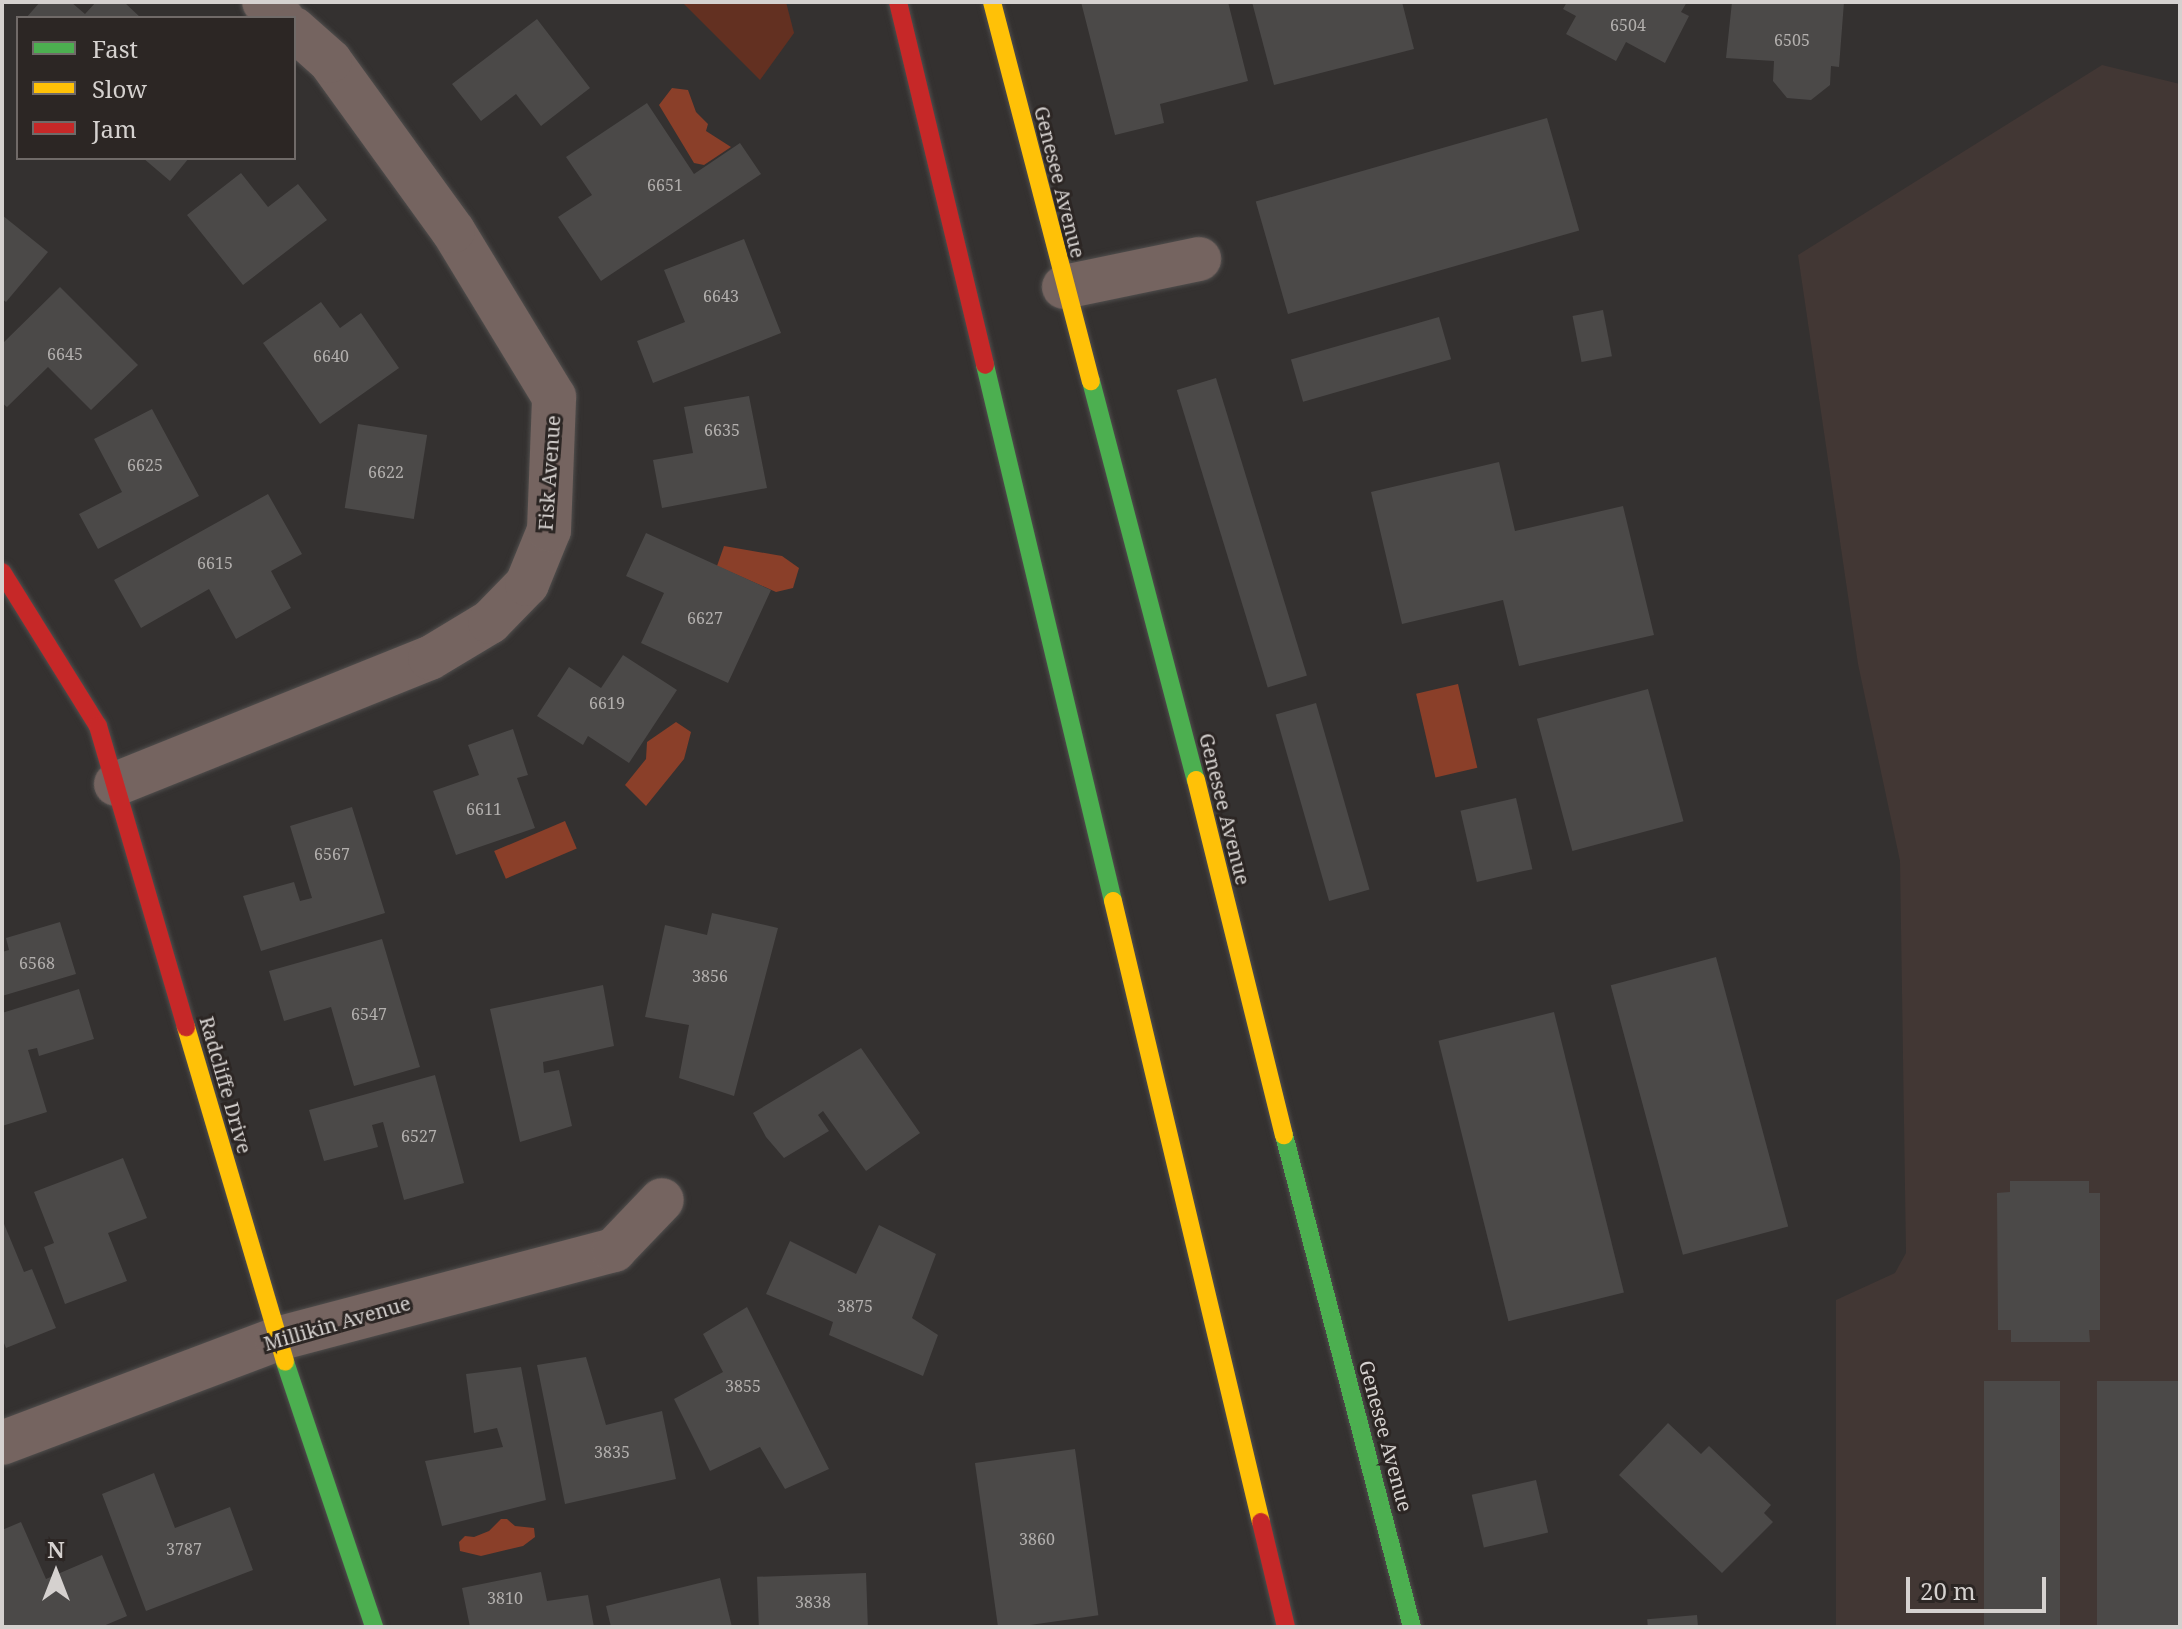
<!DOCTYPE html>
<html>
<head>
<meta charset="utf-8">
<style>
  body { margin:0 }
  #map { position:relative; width:2182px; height:1629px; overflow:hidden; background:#343130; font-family:"Noto Serif",serif }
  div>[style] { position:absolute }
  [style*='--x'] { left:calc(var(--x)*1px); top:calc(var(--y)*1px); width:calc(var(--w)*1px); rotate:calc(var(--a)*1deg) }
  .built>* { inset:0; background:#423734 }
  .green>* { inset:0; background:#633021 }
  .water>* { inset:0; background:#8a3f29; transform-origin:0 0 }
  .building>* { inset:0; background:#4b4948; transform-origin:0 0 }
  .roads { filter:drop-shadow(0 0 2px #504e4d) drop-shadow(0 0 2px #504e4d) }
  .street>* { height:44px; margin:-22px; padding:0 22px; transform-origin:22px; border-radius:22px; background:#756460 }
  .fast>* { height:18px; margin:-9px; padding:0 9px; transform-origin:9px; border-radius:9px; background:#4caf50 }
  .slow>* { height:18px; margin:-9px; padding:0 9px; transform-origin:9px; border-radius:9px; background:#ffc107 }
  .jam>* { height:18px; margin:-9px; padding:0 9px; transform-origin:9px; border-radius:9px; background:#c62828 }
  span { translate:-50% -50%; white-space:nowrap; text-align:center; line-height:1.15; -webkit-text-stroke:6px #2c2624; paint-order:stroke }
  .number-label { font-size:16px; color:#b2afad }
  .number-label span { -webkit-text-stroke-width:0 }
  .street-label { font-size:20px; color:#d5d1cf }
  .frame { position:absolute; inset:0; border:4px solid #d5d1cf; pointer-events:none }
  .legend { position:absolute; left:16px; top:16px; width:280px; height:144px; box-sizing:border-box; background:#2c2624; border:2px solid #706a68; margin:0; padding:10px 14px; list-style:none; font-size:24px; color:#d5d1cf }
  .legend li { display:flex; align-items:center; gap:16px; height:40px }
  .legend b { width:40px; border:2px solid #706a68 }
  .north { position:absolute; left:16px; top:1533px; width:80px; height:80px; -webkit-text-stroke:6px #2c2624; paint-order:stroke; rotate:0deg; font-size:22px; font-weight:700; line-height:32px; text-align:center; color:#d5d1cf }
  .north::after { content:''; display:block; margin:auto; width:28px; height:36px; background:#d5d1cf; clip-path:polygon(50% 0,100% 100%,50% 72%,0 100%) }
  .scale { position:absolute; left:1906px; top:1577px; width:140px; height:36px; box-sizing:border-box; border:4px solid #d5d1cf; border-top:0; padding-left:10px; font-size:24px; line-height:28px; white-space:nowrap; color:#d5d1cf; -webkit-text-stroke:6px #2c2624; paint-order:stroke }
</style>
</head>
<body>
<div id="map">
  <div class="built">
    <i style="clip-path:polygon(2102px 65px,2180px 84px,2180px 1627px,1836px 1627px,1836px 1300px,1895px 1273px,1906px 1253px,1900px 861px,1858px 664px,1798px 255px)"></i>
  </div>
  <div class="green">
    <i style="clip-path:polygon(682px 2px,786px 2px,794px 33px,760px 80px)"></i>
  </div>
  <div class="water">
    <i style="clip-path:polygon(672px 88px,688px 90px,696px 112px,708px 124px,706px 131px,731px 147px,704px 165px,694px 163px,659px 105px)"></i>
    <i style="clip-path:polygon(724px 546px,782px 556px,799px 568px,793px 588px,776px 592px,717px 566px)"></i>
    <i style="left:1458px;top:684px;width:86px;height:43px;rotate:77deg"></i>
    <i style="clip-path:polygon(676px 722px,691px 732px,684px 759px,646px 806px,625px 785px,646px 759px,647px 742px)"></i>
    <i style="left:565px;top:821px;width:30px;height:77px;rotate:67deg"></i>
    <i style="clip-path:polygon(501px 1519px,507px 1519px,515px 1526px,534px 1528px,535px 1537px,523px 1546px,481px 1556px,460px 1551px,459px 1542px,465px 1536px,474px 1537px,489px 1531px)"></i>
  </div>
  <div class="building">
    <i style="clip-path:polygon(40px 2px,71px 2px,85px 14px,96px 2px,124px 2px,141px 18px,26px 18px)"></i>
    <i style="clip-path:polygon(1081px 2px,1228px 2px,1248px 81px,1160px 104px,1164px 123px,1115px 135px)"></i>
    <i style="clip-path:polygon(1252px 2px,1402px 2px,1414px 49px,1274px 85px)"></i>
    <i style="clip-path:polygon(1567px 2px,1687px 2px,1681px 12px,1689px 16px,1665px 63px,1626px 42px,1616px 61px,1566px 34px,1576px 16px,1563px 9px)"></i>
    <i style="clip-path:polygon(1732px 2px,1844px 2px,1839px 67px,1831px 66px,1830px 85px,1811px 100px,1787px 98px,1773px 81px,1774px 61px,1726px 58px)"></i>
    <i style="clip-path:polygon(537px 19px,590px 88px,541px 126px,516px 94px,481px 121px,452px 84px)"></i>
    <i style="clip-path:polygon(647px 103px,694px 174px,740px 143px,761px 174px,601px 281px,558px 217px,592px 195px,566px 157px)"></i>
    <i style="left:1547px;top:118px;width:117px;height:303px;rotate:74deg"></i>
    <i style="clip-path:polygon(143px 158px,189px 158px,170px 181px)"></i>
    <i style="clip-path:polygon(241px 173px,268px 207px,298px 184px,327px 220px,243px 285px,187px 215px)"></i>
    <i style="clip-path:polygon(2px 215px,48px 252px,6px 302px,2px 299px)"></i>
    <i style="clip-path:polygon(744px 239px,781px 333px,653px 383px,637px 341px,685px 322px,664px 270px)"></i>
    <i style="clip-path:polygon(60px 287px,138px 365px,91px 410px,48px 367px,7px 407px,2px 403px,2px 344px)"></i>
    <i style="clip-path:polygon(321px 302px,340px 328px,361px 313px,399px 368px,320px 424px,263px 343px)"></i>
    <i style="left:1603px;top:310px;width:47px;height:31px;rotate:79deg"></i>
    <i style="left:1439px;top:317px;width:44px;height:154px;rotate:74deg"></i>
    <i style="left:1216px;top:378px;width:311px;height:41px;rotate:73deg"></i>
    <i style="clip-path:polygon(749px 396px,767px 488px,662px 508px,653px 460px,693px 453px,684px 407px)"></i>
    <i style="clip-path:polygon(152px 409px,199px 496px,98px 549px,79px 514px,122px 492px,94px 439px)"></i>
    <i style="left:358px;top:424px;width:70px;height:85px;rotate:9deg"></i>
    <i style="clip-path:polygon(1499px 462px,1515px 531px,1623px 506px,1654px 635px,1519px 666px,1503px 600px,1402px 624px,1371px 492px)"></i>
    <i style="clip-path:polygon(268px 494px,302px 554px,271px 571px,291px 608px,236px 639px,209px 589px,141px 628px,114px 580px)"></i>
    <i style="clip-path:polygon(646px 533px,771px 590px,728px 683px,641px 643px,664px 593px,626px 576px)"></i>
    <i style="clip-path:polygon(623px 655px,677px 690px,629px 763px,588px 736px,583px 745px,537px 716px,569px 667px,601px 688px)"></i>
    <i style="left:1648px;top:689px;width:137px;height:115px;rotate:75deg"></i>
    <i style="left:1316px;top:703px;width:194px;height:42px;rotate:74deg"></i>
    <i style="clip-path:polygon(513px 729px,528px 775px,517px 778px,535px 828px,456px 855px,433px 791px,479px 775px,468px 745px)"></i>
    <i style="left:1516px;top:798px;width:73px;height:57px;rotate:77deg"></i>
    <i style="clip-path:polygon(352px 807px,385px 913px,261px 951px,243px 896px,294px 882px,300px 901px,312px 898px,290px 826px)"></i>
    <i style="clip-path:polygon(712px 913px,778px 928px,734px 1096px,679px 1078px,689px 1025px,645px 1017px,665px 925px,707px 935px)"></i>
    <i style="clip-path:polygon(60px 922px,76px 974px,2px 996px,2px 952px,9px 950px,6px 938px)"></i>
    <i style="clip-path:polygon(382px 939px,420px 1067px,354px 1086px,331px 1007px,284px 1021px,269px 971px)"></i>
    <i style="left:1716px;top:957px;width:279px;height:109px;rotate:75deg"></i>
    <i style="clip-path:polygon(603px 985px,614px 1046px,543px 1062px,544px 1073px,559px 1070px,572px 1126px,520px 1142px,490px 1009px)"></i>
    <i style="clip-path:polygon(79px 989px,94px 1039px,39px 1056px,37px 1048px,28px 1050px,47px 1112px,2px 1126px,2px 1013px)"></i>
    <i style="left:1554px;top:1012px;width:289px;height:119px;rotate:76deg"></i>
    <i style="clip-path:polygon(861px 1048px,920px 1133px,866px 1171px,823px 1111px,818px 1115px,829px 1131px,784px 1158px,766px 1137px,753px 1113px)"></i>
    <i style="clip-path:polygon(435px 1075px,464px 1183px,404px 1200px,383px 1122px,372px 1125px,378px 1147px,324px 1161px,309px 1110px)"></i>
    <i style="clip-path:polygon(123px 1158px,147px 1218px,108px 1233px,127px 1281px,65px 1304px,44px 1247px,54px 1243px,34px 1192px)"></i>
    <i style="clip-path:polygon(2010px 1181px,2089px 1181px,2089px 1193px,2100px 1193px,2100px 1330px,2089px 1330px,2090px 1342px,2011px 1342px,2011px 1330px,1998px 1330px,1997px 1193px,2010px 1192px)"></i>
    <i style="clip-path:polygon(2px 1219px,24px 1272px,32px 1269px,56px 1328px,6px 1348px,2px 1338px)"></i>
    <i style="clip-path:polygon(879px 1225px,936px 1254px,912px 1318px,938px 1335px,923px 1376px,829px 1335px,833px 1322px,766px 1294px,790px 1241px,856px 1274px)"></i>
    <i style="clip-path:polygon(747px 1307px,829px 1469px,785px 1489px,760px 1447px,710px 1471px,674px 1399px,723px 1372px,703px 1334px)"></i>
    <i style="clip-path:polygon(586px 1357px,606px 1425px,662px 1411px,676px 1479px,565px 1504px,537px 1365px)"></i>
    <i style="clip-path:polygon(521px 1367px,546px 1500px,442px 1526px,425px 1461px,503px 1447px,497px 1428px,474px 1433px,466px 1374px)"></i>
    <i style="left:2060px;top:1381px;width:246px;height:76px;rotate:90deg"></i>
    <i style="left:2180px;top:1381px;width:246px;height:83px;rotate:90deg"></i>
    <i style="clip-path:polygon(1668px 1423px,1701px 1454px,1709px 1446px,1771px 1505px,1764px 1513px,1773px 1522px,1722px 1573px,1619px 1475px)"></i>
    <i style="left:1075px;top:1449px;width:168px;height:101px;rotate:82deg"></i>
    <i style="clip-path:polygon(154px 1473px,175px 1528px,230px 1507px,253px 1570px,146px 1611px,102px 1494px)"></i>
    <i style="left:1536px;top:1480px;width:54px;height:66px;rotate:77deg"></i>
    <i style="clip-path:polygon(21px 1522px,46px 1579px,102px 1555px,127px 1616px,101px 1627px,5px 1627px,2px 1620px,2px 1530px)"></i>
    <i style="clip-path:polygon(541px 1572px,547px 1601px,588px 1595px,594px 1627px,470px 1627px,462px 1588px)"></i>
    <i style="left:866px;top:1573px;width:54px;height:109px;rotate:88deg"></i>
    <i style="clip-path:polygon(720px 1578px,732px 1627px,611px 1627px,606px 1606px)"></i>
    <i style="left:1697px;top:1615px;width:12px;height:50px;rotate:85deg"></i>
  </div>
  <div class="roads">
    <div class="street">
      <i style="--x:264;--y:2;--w:24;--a:42"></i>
      <i style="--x:1064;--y:287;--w:138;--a:-11.7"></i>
      <i style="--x:116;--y:784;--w:338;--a:-21.9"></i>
      <i style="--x:430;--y:658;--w:70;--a:-31"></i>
      <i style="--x:490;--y:622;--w:53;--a:-45.8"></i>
      <i style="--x:527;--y:584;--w:58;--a:-67.8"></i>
      <i style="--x:549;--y:530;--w:133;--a:-87.8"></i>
      <i style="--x:554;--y:397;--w:194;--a:-121.3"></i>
      <i style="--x:453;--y:231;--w:210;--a:-125.9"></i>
      <i style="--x:330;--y:61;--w:48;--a:-138.4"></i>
      <i style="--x:2;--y:1443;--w:294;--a:-20.7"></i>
      <i style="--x:277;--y:1339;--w:349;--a:-14.8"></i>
      <i style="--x:614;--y:1250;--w:69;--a:-46.2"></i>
    </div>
    <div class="fast">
      <i style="--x:985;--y:365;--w:551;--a:76.57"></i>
      <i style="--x:1091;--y:381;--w:413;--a:75.3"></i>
      <i style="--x:1284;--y:1135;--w:508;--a:75.42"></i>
      <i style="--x:285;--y:1362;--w:280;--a:71.4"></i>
    </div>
    <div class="slow">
      <i style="--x:992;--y:2;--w:392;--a:75.4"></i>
      <i style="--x:1196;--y:780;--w:366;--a:76.1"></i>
      <i style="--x:1113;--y:901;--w:638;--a:76.6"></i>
      <i style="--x:186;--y:1027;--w:349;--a:73.5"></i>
    </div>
    <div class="jam">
      <i style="--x:898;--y:2;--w:373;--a:76.5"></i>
      <i style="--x:2;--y:572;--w:181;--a:58.1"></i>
      <i style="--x:98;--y:726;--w:314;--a:73.7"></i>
      <i style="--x:1261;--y:1522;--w:108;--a:76.6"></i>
    </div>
  </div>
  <div class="number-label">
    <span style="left:1628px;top:25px">6504</span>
    <span style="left:1792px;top:40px">6505</span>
    <span style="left:665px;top:185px">6651</span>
    <span style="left:721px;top:296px">6643</span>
    <span style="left:65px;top:354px">6645</span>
    <span style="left:331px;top:356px">6640</span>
    <span style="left:722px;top:430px">6635</span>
    <span style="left:145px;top:465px">6625</span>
    <span style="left:386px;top:472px">6622</span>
    <span style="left:215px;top:563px">6615</span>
    <span style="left:705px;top:618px">6627</span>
    <span style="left:607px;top:703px">6619</span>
    <span style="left:484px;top:809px">6611</span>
    <span style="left:332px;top:854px">6567</span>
    <span style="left:37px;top:963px">6568</span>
    <span style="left:710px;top:976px">3856</span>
    <span style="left:369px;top:1014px">6547</span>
    <span style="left:419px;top:1136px">6527</span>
    <span style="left:855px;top:1306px">3875</span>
    <span style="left:743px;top:1386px">3855</span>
    <span style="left:612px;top:1452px">3835</span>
    <span style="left:1037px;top:1539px">3860</span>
    <span style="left:184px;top:1549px">3787</span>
    <span style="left:505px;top:1598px">3810</span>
    <span style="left:813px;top:1602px">3838</span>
  </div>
  <div class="street-label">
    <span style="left:1060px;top:182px;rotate:76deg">Genesee Avenue</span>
    <span style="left:549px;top:473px;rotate:-86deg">Fisk Avenue</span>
    <span style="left:1225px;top:809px;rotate:76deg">Genesee Avenue</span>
    <span style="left:226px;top:1085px;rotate:74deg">Radcliffe Drive</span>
    <span style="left:337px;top:1323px;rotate:-16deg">Millikin Avenue</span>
    <span style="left:1386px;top:1436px;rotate:75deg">Genesee Avenue</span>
  </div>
  <div class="frame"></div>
  <ul class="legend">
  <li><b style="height:10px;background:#4caf50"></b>Fast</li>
  <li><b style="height:10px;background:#ffc107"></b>Slow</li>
  <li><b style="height:10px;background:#c62828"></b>Jam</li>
  </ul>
  <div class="north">N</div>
  <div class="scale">20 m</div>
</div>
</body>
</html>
